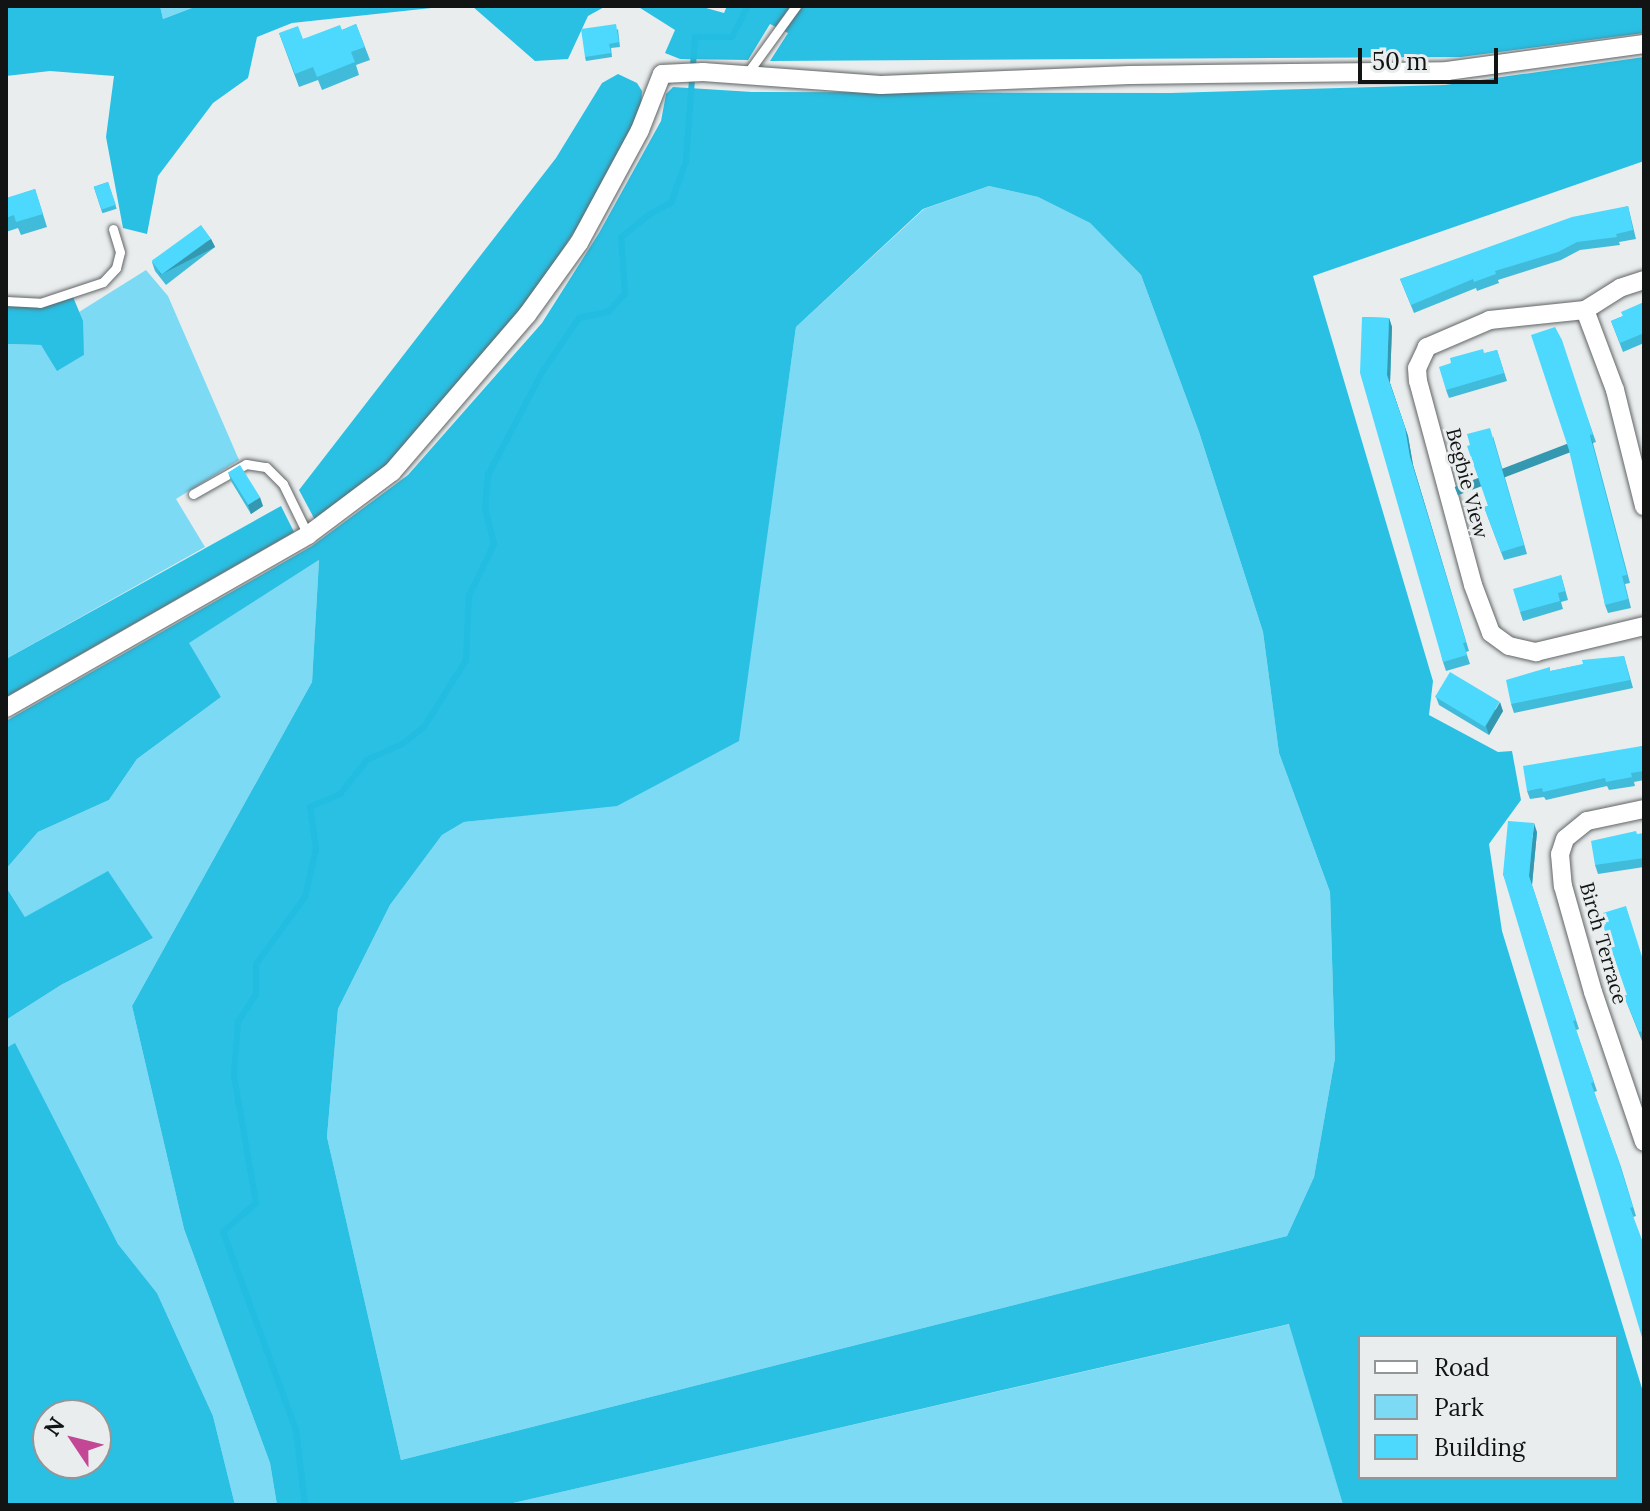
<!DOCTYPE html>
<html>
<head>
<meta charset="utf-8">
<style>
  body { margin:0 }
  #map { position:relative; width:1650px; height:1511px; overflow:hidden; background:#e9edee; font-family:Lora,serif }
  div>[style] { position:absolute }
  [style*='--x'] { left:calc(var(--x)*1px); top:calc(var(--y)*1px); width:calc(var(--w)*1px); rotate:calc(var(--a)*1deg) }
  .green>* { inset:0; background:#7ddaf5 }
  .forest>* { inset:0; background:#29c0e4 }
  .stream>* { height:6px; margin:-3px; padding:0 3px; transform-origin:3px; border-radius:3px; background:#22bde0 }
  .roads { filter:drop-shadow(0 0 2px #616465) drop-shadow(0 0 2px #616465) }
  .lane>* { height:9px; margin:-4.5px; padding:0 4.5px; transform-origin:4.5px; border-radius:4.5px; background:#fff }
  .street>* { height:18px; margin:-9px; padding:0 9px; transform-origin:9px; border-radius:9px; background:#fff }
  .wall>* { inset:0; background:#41bbda; transform-origin:0 0 }
  .shaded-wall>* { inset:0; background:#3598b1; transform-origin:0 0 }
  .building>* { inset:0; background:#4cd9fd; transform-origin:0 0 }
  span { translate:-50% -50%; white-space:nowrap; text-align:center; line-height:1.15; -webkit-text-stroke:6px #e9edee; paint-order:stroke }
  .street-label { font-size:20px; color:#121414 }
  .frame { position:absolute; inset:0; border:8px solid #121414; pointer-events:none }
  .legend { position:absolute; left:1358px; top:1335px; width:260px; height:144px; box-sizing:border-box; background:#e9edee; border:2px solid #939697; margin:0; padding:10px 14px; list-style:none; font-size:24px; color:#121414 }
  .legend li { display:flex; align-items:center; gap:16px; height:40px }
  .legend b { width:40px; border:2px solid #939697 }
  .north { position:absolute; left:32px; top:1399px; width:80px; height:80px; box-sizing:border-box; background:#e9edee; border:2px solid #939697; border-radius:50%; rotate:305deg; font-size:22px; font-weight:700; line-height:32px; text-align:center; color:#121414 }
  .north::after { content:''; display:block; margin:auto; width:28px; height:36px; background:#c44796; clip-path:polygon(50% 0,100% 100%,50% 72%,0 100%) }
  .scale { position:absolute; left:1358px; top:48px; width:140px; height:36px; box-sizing:border-box; border:4px solid #121414; border-top:0; padding-left:10px; font-size:24px; line-height:28px; white-space:nowrap; color:#121414; -webkit-text-stroke:6px #e9edee; paint-order:stroke }
</style>
</head>
<body>
<div id="map">
  <div class="green">
    <i style="clip-path:polygon(160px 6px,197px 6px,163px 19px)"></i>
    <i style="clip-path:polygon(989px 186px,1038px 197px,1090px 223px,1141px 275px,1199px 432px,1263px 632px,1279px 753px,1330px 892px,1335px 1058px,1314px 1177px,1287px 1236px,401px 1460px,327px 1137px,338px 1009px,390px 905px,442px 835px,464px 822px,617px 805px,738px 741px,796px 327px,924px 209px)"></i>
    <i style="clip-path:polygon(146px 270px,168px 296px,239px 460px,176px 499px,205px 547px,6px 659px,6px 344px,41px 345px,58px 370px,84px 355px,79px 312px)"></i>
    <i style="clip-path:polygon(319px 560px,312px 682px,132px 1006px,184px 1229px,270px 1463px,277px 1505px,235px 1505px,213px 1416px,157px 1293px,118px 1244px,14px 1044px,6px 1048px,6px 1020px,61px 985px,153px 938px,25px 917px,6px 887px,6px 869px,38px 832px,109px 800px,137px 759px,221px 697px,188px 643px)"></i>
    <i style="clip-path:polygon(1290px 1324px,1343px 1505px,505px 1505px)"></i>
  </div>
  <div class="forest">
    <i style="clip-path:polygon(6px 6px,160px 6px,163px 19px,197px 6px,450px 6px,292px 23px,257px 37px,248px 78px,213px 103px,158px 176px,147px 234px,123px 228px,106px 137px,114px 76px,50px 71px,6px 76px)"></i>
    <i style="clip-path:polygon(472px 6px,606px 6px,588px 16px,568px 59px,535px 61px)"></i>
    <i style="clip-path:polygon(637px 6px,699px 6px,724px 13px,727px 6px,1640px 6px,1644px 9px,1644px 33px,1461px 57px,770px 61px,788px 33px,770px 24px,748px 60px,680px 59px,665px 53px,675px 30px)"></i>
    <i style="clip-path:polygon(evenodd,1644px 57px,1644px 161px,1313px 276px,1433px 681px,1429px 715px,1498px 752px,1512px 751px,1521px 800px,1489px 844px,1502px 931px,1644px 1395px,1644px 1505px,1343px 1505px,1289px 1324px,505px 1505px,277px 1505px,270px 1463px,184px 1229px,132px 1006px,312px 682px,319px 560px,189px 643px,221px 697px,137px 759px,109px 800px,38px 832px,6px 869px,6px 721px,312px 546px,408px 475px,542px 323px,599px 233px,661px 121px,666px 94px,673px 87px,752px 92px,1171px 93px,1445px 85px,1644px 57px,989px 186px,1038px 197px,1090px 223px,1141px 275px,1199px 432px,1263px 632px,1279px 753px,1330px 892px,1335px 1058px,1314px 1177px,1287px 1236px,401px 1460px,327px 1137px,338px 1009px,390px 905px,442px 835px,464px 822px,617px 806px,739px 741px,796px 327px,923px 209px,989px 186px,1644px 57px,1360px 1337px,1616px 1337px,1616px 1477px,1360px 1477px,1360px 1337px)"></i>
    <i style="clip-path:polygon(618px 74px,637px 83px,642px 91px,641px 108px,598px 196px,522px 311px,389px 463px,315px 520px,299px 490px,556px 158px,602px 83px)"></i>
    <i style="clip-path:polygon(71px 292px,83px 321px,84px 355px,57px 371px,41px 345px,6px 344px,6px 306px)"></i>
    <i style="clip-path:polygon(281px 506px,294px 532px,6px 697px,6px 659px)"></i>
    <i style="clip-path:polygon(108px 871px,153px 938px,61px 985px,6px 1020px,6px 887px,25px 917px)"></i>
    <i style="clip-path:polygon(evenodd,15px 1043px,118px 1244px,157px 1293px,213px 1416px,235px 1505px,6px 1505px,6px 1048px,15px 1043px,96px 1415px,96px 1463px,48px 1463px,48px 1415px,96px 1415px)"></i>
  </div>
  <div class="stream">
    <i style="--x:305;--y:1505;--w:76;--a:-96.8"></i>
    <i style="--x:296;--y:1430;--w:211;--a:-110.2"></i>
    <i style="--x:223;--y:1232;--w:44;--a:-41.3"></i>
    <i style="--x:256;--y:1203;--w:130;--a:-99.8"></i>
    <i style="--x:234;--y:1075;--w:53;--a:-85.7"></i>
    <i style="--x:238;--y:1022;--w:33;--a:-57"></i>
    <i style="--x:256;--y:994;--w:30;--a:-90"></i>
    <i style="--x:256;--y:964;--w:83;--a:-53.8"></i>
    <i style="--x:305;--y:897;--w:49;--a:-77.1"></i>
    <i style="--x:316;--y:849;--w:42;--a:-98.1"></i>
    <i style="--x:310;--y:807;--w:33;--a:-23"></i>
    <i style="--x:340;--y:794;--w:43;--a:-51.5"></i>
    <i style="--x:367;--y:760;--w:41;--a:-24.7"></i>
    <i style="--x:404;--y:743;--w:26;--a:-39"></i>
    <i style="--x:424;--y:727;--w:79;--a:-57.9"></i>
    <i style="--x:466;--y:660;--w:64;--a:-87.3"></i>
    <i style="--x:469;--y:596;--w:58;--a:-64.3"></i>
    <i style="--x:494;--y:544;--w:36;--a:-104"></i>
    <i style="--x:485;--y:509;--w:34;--a:-85"></i>
    <i style="--x:488;--y:475;--w:120;--a:-62.2"></i>
    <i style="--x:544;--y:369;--w:62;--a:-55.5"></i>
    <i style="--x:579;--y:318;--w:30;--a:-12"></i>
    <i style="--x:608;--y:312;--w:25;--a:-47"></i>
    <i style="--x:625;--y:294;--w:57;--a:-94"></i>
    <i style="--x:621;--y:237;--w:37;--a:-38"></i>
    <i style="--x:650;--y:214;--w:24;--a:-28"></i>
    <i style="--x:671;--y:203;--w:45;--a:-70.3"></i>
    <i style="--x:686;--y:161;--w:124;--a:-85.8"></i>
    <i style="--x:695;--y:37;--w:37;--a:0"></i>
    <i style="--x:732;--y:37;--w:35;--a:-63"></i>
  </div>
  <div class="roads">
    <div class="lane">
      <i style="--x:746;--y:75;--w:85;--a:-54.1"></i>
      <i style="--x:6;--y:301;--w:34;--a:3"></i>
      <i style="--x:40;--y:303;--w:66;--a:-18.4"></i>
      <i style="--x:103;--y:282;--w:19;--a:-47"></i>
      <i style="--x:116;--y:268;--w:16;--a:-76"></i>
      <i style="--x:120;--y:252;--w:24;--a:-107"></i>
      <i style="--x:193;--y:494;--w:61;--a:-29.5"></i>
      <i style="--x:246;--y:464;--w:20;--a:9"></i>
      <i style="--x:266;--y:467;--w:24;--a:45"></i>
      <i style="--x:283;--y:484;--w:57;--a:63.9"></i>
    </div>
    <div class="street">
      <i style="--x:1644;--y:280;--w:25;--a:162"></i>
      <i style="--x:1620;--y:288;--w:41;--a:147.8"></i>
      <i style="--x:1585;--y:310;--w:96;--a:174"></i>
      <i style="--x:1490;--y:320;--w:69;--a:156.8"></i>
      <i style="--x:1427;--y:347;--w:23;--a:115"></i>
      <i style="--x:1417;--y:368;--w:13;--a:86"></i>
      <i style="--x:1418;--y:381;--w:211;--a:74.9"></i>
      <i style="--x:1473;--y:585;--w:51;--a:69.4"></i>
      <i style="--x:1491;--y:633;--w:22;--a:36"></i>
      <i style="--x:1509;--y:646;--w:28;--a:13"></i>
      <i style="--x:1536;--y:652;--w:111;--a:-13.5"></i>
      <i style="--x:1585;--y:310;--w:85;--a:69.4"></i>
      <i style="--x:1615;--y:390;--w:120;--a:76"></i>
      <i style="--x:6;--y:708;--w:348;--a:-29.8"></i>
      <i style="--x:308;--y:535;--w:105;--a:-36.9"></i>
      <i style="--x:392;--y:472;--w:207;--a:-49.3"></i>
      <i style="--x:527;--y:315;--w:89;--a:-54.2"></i>
      <i style="--x:579;--y:243;--w:128;--a:-61.6"></i>
      <i style="--x:640;--y:130;--w:60;--a:-68.6"></i>
      <i style="--x:662;--y:74;--w:41;--a:-2.8"></i>
      <i style="--x:703;--y:72;--w:178;--a:4.2"></i>
      <i style="--x:881;--y:85;--w:249;--a:-2.3"></i>
      <i style="--x:1130;--y:75;--w:317;--a:-0.7"></i>
      <i style="--x:1447;--y:71;--w:199;--a:-7.8"></i>
      <i style="--x:1644;--y:809;--w:58;--a:168.1"></i>
      <i style="--x:1587;--y:821;--w:28;--a:141"></i>
      <i style="--x:1565;--y:839;--w:16;--a:108"></i>
      <i style="--x:1560;--y:854;--w:32;--a:85"></i>
      <i style="--x:1563;--y:886;--w:110;--a:74.2"></i>
      <i style="--x:1593;--y:992;--w:158;--a:71.2"></i>
    </div>
  </div>
  <div class="wall">
    <i style="clip-path:polygon(356px 24px,370px 60px,356px 65px,359px 75px,322px 90px,318px 80px,299px 87px,279px 33px,303px 39px,342px 30px)"></i>
    <i style="clip-path:polygon(618px 29px,620px 47px,611px 48px,612px 57px,586px 61px,585px 57px)"></i>
    <i style="left:108px;top:182px;width:28px;height:15px;rotate:72deg"></i>
    <i style="clip-path:polygon(35px 189px,47px 227px,21px 235px,18px 228px,6px 232px,6px 199px)"></i>
    <i style="clip-path:polygon(1628px 206px,1636px 239px,1619px 242px,1620px 245px,1580px 250px,1561px 260px,1498px 280px,1499px 283px,1477px 291px,1476px 288px,1414px 313px,1400px 279px)"></i>
    <i style="clip-path:polygon(211px 239px,215px 247px,166px 285px,155px 271px,152px 262px)"></i>
    <i style="clip-path:polygon(1644px 302px,1644px 343px,1623px 352px,1611px 321px,1623px 316px)"></i>
    <i style="clip-path:polygon(1362px 317px,1389px 318px,1392px 327px,1390px 383px,1408px 436px,1413px 465px,1469px 651px,1466px 652px,1470px 664px,1446px 671px,1443px 662px)"></i>
    <i style="clip-path:polygon(1555px 327px,1596px 442px,1593px 443px,1630px 583px,1625px 584px,1631px 608px,1608px 613px,1605px 605px)"></i>
    <i style="clip-path:polygon(1497px 350px,1507px 381px,1449px 398px,1446px 390px,1451px 363px)"></i>
    <i style="clip-path:polygon(1493px 436px,1527px 554px,1504px 560px,1484px 507px,1488px 506px)"></i>
    <i style="clip-path:polygon(228px 472px,263px 506px,251px 514px,231px 481px)"></i>
    <i style="clip-path:polygon(1561px 575px,1568px 600px,1561px 602px,1563px 609px,1523px 621px,1520px 612px)"></i>
    <i style="clip-path:polygon(1624px 656px,1633px 688px,1514px 713px,1511px 704px,1551px 671px)"></i>
    <i style="clip-path:polygon(1436px 697px,1503px 711px,1489px 735px,1439px 705px)"></i>
    <i style="clip-path:polygon(1642px 746px,1644px 751px,1644px 780px,1634px 782px,1635px 786px,1609px 790px,1607px 786px,1546px 800px,1544px 797px,1530px 799px,1527px 791px)"></i>
    <i style="clip-path:polygon(1537px 832px,1532px 885px,1579px 1029px,1576px 1030px,1597px 1091px,1594px 1092px,1621px 1167px,1636px 1216px,1633px 1217px,1503px 874px)"></i>
    <i style="clip-path:polygon(1644px 833px,1644px 867px,1598px 874px,1595px 865px)"></i>
    <i style="clip-path:polygon(1644px 962px,1644px 1040px,1642px 1041px,1624px 996px,1627px 995px)"></i>
  </div>
  <div class="shaded-wall">
    <i style="left:211px;top:239px;width:9px;height:61px;rotate:63deg"></i>
    <i style="clip-path:polygon(1389px 318px,1392px 327px,1390px 383px,1408px 436px,1413px 465px,1469px 651px,1410px 457px,1387px 375px)"></i>
    <i style="left:1590px;top:435px;width:9px;height:145px;rotate:69deg"></i>
    <i style="clip-path:polygon(260px 497px,263px 506px,251px 514px,248px 505px)"></i>
    <i style="clip-path:polygon(1500px 702px,1503px 711px,1489px 735px,1486px 726px)"></i>
    <i style="clip-path:polygon(1534px 823px,1537px 832px,1532px 885px,1579px 1029px,1529px 876px)"></i>
  </div>
  <div class="building">
    <i style="clip-path:polygon(356px 24px,365px 47px,351px 52px,355px 62px,317px 77px,313px 67px,295px 74px,279px 33px,298px 26px,303px 39px,340px 25px,342px 30px)"></i>
    <i style="clip-path:polygon(616px 24px,619px 42px,609px 44px,611px 53px,585px 57px,581px 29px)"></i>
    <i style="left:108px;top:182px;width:24px;height:15px;rotate:71deg"></i>
    <i style="clip-path:polygon(35px 189px,43px 214px,16px 222px,14px 215px,6px 218px,6px 198px)"></i>
    <i style="clip-path:polygon(1628px 206px,1633px 230px,1616px 234px,1617px 237px,1577px 242px,1558px 252px,1495px 271px,1496px 274px,1474px 282px,1473px 279px,1411px 305px,1400px 279px,1572px 217px)"></i>
    <i style="left:201px;top:225px;width:17px;height:61px;rotate:54deg"></i>
    <i style="clip-path:polygon(1644px 302px,1644px 333px,1620px 343px,1611px 321px,1623px 316px,1621px 312px)"></i>
    <i style="clip-path:polygon(1362px 317px,1389px 318px,1387px 375px,1405px 427px,1410px 457px,1466px 642px,1463px 643px,1467px 655px,1443px 662px,1360px 373px)"></i>
    <i style="clip-path:polygon(1555px 327px,1562px 340px,1593px 434px,1590px 435px,1627px 575px,1622px 576px,1628px 599px,1605px 605px,1569px 450px,1531px 335px)"></i>
    <i style="clip-path:polygon(1483px 349px,1484px 353px,1497px 350px,1504px 373px,1446px 390px,1439px 367px,1451px 363px,1450px 358px)"></i>
    <i style="clip-path:polygon(1490px 428px,1524px 545px,1501px 552px,1484px 507px,1488px 506px,1467px 446px,1470px 445px,1467px 434px)"></i>
    <i style="left:240px;top:465px;width:38px;height:14px;rotate:58deg"></i>
    <i style="clip-path:polygon(1561px 575px,1565px 591px,1558px 593px,1560px 601px,1520px 612px,1513px 589px)"></i>
    <i style="clip-path:polygon(1624px 656px,1630px 680px,1511px 704px,1506px 680px,1550px 667px,1550px 671px,1583px 664px,1582px 660px)"></i>
    <i style="left:1450px;top:672px;width:58px;height:29px;rotate:31deg"></i>
    <i style="clip-path:polygon(1642px 746px,1644px 771px,1631px 773px,1632px 777px,1606px 782px,1605px 778px,1543px 792px,1542px 788px,1527px 791px,1523px 766px)"></i>
    <i style="clip-path:polygon(1508px 821px,1534px 823px,1529px 876px,1576px 1020px,1573px 1021px,1594px 1082px,1591px 1083px,1618px 1159px,1633px 1207px,1630px 1208px,1644px 1245px,1644px 1344px,1503px 874px)"></i>
    <i style="clip-path:polygon(1636px 831px,1637px 834px,1644px 833px,1644px 858px,1595px 865px,1591px 841px)"></i>
    <i style="clip-path:polygon(1626px 906px,1644px 963px,1644px 1031px,1639px 1032px,1624px 996px,1627px 995px,1603px 925px,1606px 924px,1603px 913px)"></i>
  </div>
  <div class="street-label">
    <span style="left:1468px;top:483px;rotate:75deg">Begbie View</span>
    <span style="left:1604px;top:943px;rotate:74deg">Birch Terrace</span>
  </div>
  <div class="frame"></div>
  <ul class="legend">
  <li><b style="height:10px;background:#fff"></b>Road</li>
  <li><b style="height:22px;background:#7ddaf5"></b>Park</li>
  <li><b style="height:22px;background:#4cd9fd"></b>Building</li>
  </ul>
  <div class="north">N</div>
  <div class="scale">50 m</div>
</div>
</body>
</html>
